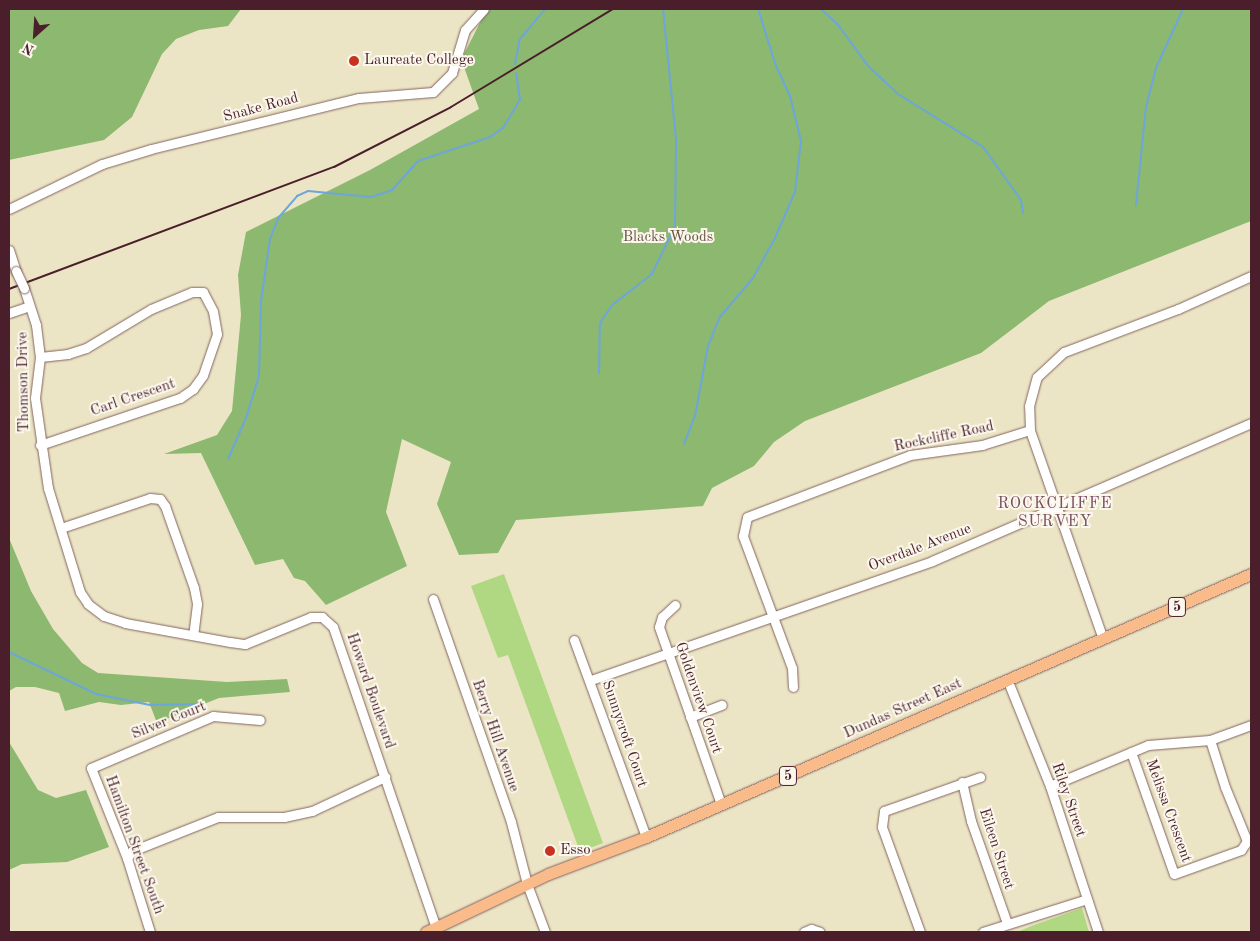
<!DOCTYPE html>
<html>
<head>
<meta charset="utf-8">
<style>
  body { margin:0 }
  #map { position:relative; width:1260px; height:941px; overflow:hidden; background:#ece5c5; font-family:"Old Standard TT",serif }
  div>[style] { position:absolute }
  [style*='--x'] { left:calc(var(--x)*1px); top:calc(var(--y)*1px); width:calc(var(--w)*1px); rotate:calc(var(--a)*1deg) }
  .green>* { inset:0; background:#b0d781 }
  .forest>* { inset:0; background:#8cb86f }
  .stream>* { height:2px; margin:-1px; padding:0 1px; transform-origin:1px; border-radius:1px; background:#6ca6dc }
  .roads { filter:drop-shadow(0 0 1px #836461) drop-shadow(0 0 1px #836461) }
  .minor>* { height:9px; margin:-4.5px; padding:0 4.5px; transform-origin:4.5px; border-radius:4.5px; background:#fff }
  .major>* { height:11px; margin:-5.5px; padding:0 5.5px; transform-origin:5.5px; border-radius:5.5px; background:#fabb8b }
  .rail>* { height:2px; margin:-1px; padding:0 1px; transform-origin:1px; border-radius:1px; background:#4a1f2b }
  .bridges { filter:drop-shadow(0 0 1px #836461) drop-shadow(0 0 1px #836461) }
  .minor-bridge>* { height:9px; margin:-4.5px; padding:0 4.5px; transform-origin:4.5px; border-radius:4.5px; background:#fff }
  .dots>* { width:14px; height:14px; translate:-50% -50%; box-sizing:border-box; border:2px solid #fbf7ec; border-radius:50% }
  span { translate:-50% -50%; white-space:nowrap; text-align:center; line-height:1.15; -webkit-text-stroke:4px #fbf7ec; paint-order:stroke }
  .shield-label span { padding:1px 4px; background:#fbf7ec; border:1px solid; border-radius:4px; -webkit-text-stroke-width:0 }
  .shield-label { font-size:14px; color:#4a1f2b; font-weight:700 }
  .poi-label { font-size:15px; color:#4a1f2b }
  .left { translate:0 -50%; text-align:left }
  .street-label { font-size:15px; color:#4a1f2b }
  .park-label { font-size:15px; color:#695645 }
  .neighbourhood-label { font-size:16px; color:#7c5063; letter-spacing:1px }
  .frame { position:absolute; inset:0; border:10px solid #4a1f2b; pointer-events:none }
  .north { position:absolute; left:10px; top:10px; width:50px; height:50px; -webkit-text-stroke:4px #fbf7ec; paint-order:stroke; rotate:206deg; font-size:14px; font-weight:700; line-height:20px; text-align:center; color:#4a1f2b }
  .north::after { content:''; display:block; margin:auto; width:18px; height:22px; background:#4a1f2b; clip-path:polygon(50% 0,100% 100%,50% 72%,0 100%) }
</style>
</head>
<body>
<div id="map">
  <div class="green">
    <i style="clip-path:polygon(504px 574px,603px 843px,580px 852px,508px 655px,498px 658px,471px 586px)"></i>
    <i style="clip-path:polygon(1082px 908px,1089px 932px,1017px 932px,1034px 925px)"></i>
  </div>
  <div class="forest">
    <i style="clip-path:polygon(9px 9px,241px 9px,228px 26px,199px 30px,176px 39px,162px 54px,132px 117px,104px 140px,9px 160px)"></i>
    <i style="clip-path:polygon(487px 9px,1251px 9px,1251px 221px,1049px 301px,981px 353px,805px 421px,774px 442px,754px 466px,712px 488px,703px 506px,516px 520px,498px 553px,459px 555px,437px 504px,451px 462px,402px 439px,386px 512px,407px 566px,326px 605px,305px 581px,294px 578px,283px 559px,255px 565px,201px 453px,164px 454px,217px 435px,232px 411px,241px 315px,238px 275px,246px 232px,370px 170px,479px 109px,464px 67px,464px 54px)"></i>
    <i style="clip-path:polygon(9px 538px,31px 591px,53px 629px,82px 663px,98px 673px,227px 682px,287px 679px,290px 692px,219px 698px,157px 723px,149px 702px,121px 705px,99px 702px,65px 711px,59px 693px,35px 687px,16px 687px,9px 691px)"></i>
    <i style="clip-path:polygon(9px 742px,38px 790px,56px 798px,86px 790px,109px 847px,67px 862px,22px 864px,9px 870px)"></i>
  </div>
  <div class="stream">
    <i style="--x:821;--y:9;--w:25;--a:43"></i>
    <i style="--x:839;--y:26;--w:49;--a:54.1"></i>
    <i style="--x:868;--y:66;--w:41;--a:43"></i>
    <i style="--x:898;--y:94;--w:100;--a:31.9"></i>
    <i style="--x:983;--y:147;--w:65;--a:54.4"></i>
    <i style="--x:1021;--y:200;--w:13;--a:81"></i>
    <i style="--x:515;--y:64;--w:25;--a:-79"></i>
    <i style="--x:520;--y:39;--w:39;--a:-50"></i>
    <i style="--x:1136;--y:205;--w:99;--a:-84.2"></i>
    <i style="--x:1146;--y:107;--w:40;--a:-75.6"></i>
    <i style="--x:1156;--y:68;--w:65;--a:-65.4"></i>
    <i style="--x:599;--y:373;--w:50;--a:-88.9"></i>
    <i style="--x:600;--y:323;--w:22;--a:-56"></i>
    <i style="--x:612;--y:305;--w:51;--a:-37.8"></i>
    <i style="--x:652;--y:274;--w:53;--a:-64.4"></i>
    <i style="--x:675;--y:226;--w:87;--a:-89.3"></i>
    <i style="--x:676;--y:139;--w:131;--a:-95.7"></i>
    <i style="--x:684;--y:444;--w:30;--a:-69"></i>
    <i style="--x:695;--y:416;--w:71;--a:-79.5"></i>
    <i style="--x:708;--y:346;--w:31;--a:-68"></i>
    <i style="--x:720;--y:317;--w:51;--a:-49.8"></i>
    <i style="--x:753;--y:278;--w:46;--a:-61.2"></i>
    <i style="--x:775;--y:238;--w:50;--a:-66.5"></i>
    <i style="--x:795;--y:192;--w:51;--a:-83.3"></i>
    <i style="--x:801;--y:141;--w:46;--a:-103.7"></i>
    <i style="--x:790;--y:96;--w:33;--a:-115"></i>
    <i style="--x:776;--y:66;--w:60;--a:-107.5"></i>
    <i style="--x:228;--y:459;--w:45;--a:-66.3"></i>
    <i style="--x:246;--y:418;--w:44;--a:-72.8"></i>
    <i style="--x:259;--y:376;--w:75;--a:-88.5"></i>
    <i style="--x:261;--y:301;--w:63;--a:-81.7"></i>
    <i style="--x:270;--y:239;--w:24;--a:-68"></i>
    <i style="--x:279;--y:217;--w:28;--a:-49"></i>
    <i style="--x:297;--y:196;--w:12;--a:-24"></i>
    <i style="--x:308;--y:191;--w:63;--a:5.4"></i>
    <i style="--x:371;--y:197;--w:22;--a:-18"></i>
    <i style="--x:392;--y:190;--w:39;--a:-48"></i>
    <i style="--x:418;--y:161;--w:76;--a:-18.4"></i>
    <i style="--x:490;--y:137;--w:16;--a:-35"></i>
    <i style="--x:503;--y:128;--w:33;--a:-59"></i>
    <i style="--x:520;--y:100;--w:27;--a:-98"></i>
    <i style="--x:9;--y:652;--w:97;--a:25.8"></i>
    <i style="--x:96;--y:694;--w:55;--a:11.5"></i>
    <i style="--x:150;--y:705;--w:55;--a:-1"></i>
  </div>
  <div class="roads">
    <div class="minor">
      <i style="--x:9;--y:209;--w:103;--a:-25.8"></i>
      <i style="--x:102;--y:164;--w:51;--a:-17"></i>
      <i style="--x:151;--y:149;--w:214;--a:-13.8"></i>
      <i style="--x:359;--y:98;--w:74;--a:-4.6"></i>
      <i style="--x:433;--y:92;--w:27;--a:-45"></i>
      <i style="--x:452;--y:73;--w:45;--a:-73.2"></i>
      <i style="--x:465;--y:30;--w:28;--a:-48"></i>
      <i style="--x:9;--y:250;--w:22;--a:72"></i>
      <i style="--x:24;--y:288;--w:39;--a:72"></i>
      <i style="--x:36;--y:325;--w:32;--a:83"></i>
      <i style="--x:40;--y:357;--w:41;--a:97"></i>
      <i style="--x:35;--y:398;--w:91;--a:81.8"></i>
      <i style="--x:48;--y:488;--w:109;--a:72.9"></i>
      <i style="--x:80;--y:592;--w:14;--a:56"></i>
      <i style="--x:88;--y:604;--w:20;--a:37"></i>
      <i style="--x:104;--y:616;--w:22;--a:18"></i>
      <i style="--x:125;--y:623;--w:107;--a:10.3"></i>
      <i style="--x:230;--y:642;--w:15;--a:8"></i>
      <i style="--x:245;--y:644;--w:71;--a:-22.2"></i>
      <i style="--x:311;--y:617;--w:11;--a:0"></i>
      <i style="--x:322;--y:617;--w:15;--a:42"></i>
      <i style="--x:333;--y:627;--w:318;--a:71.1"></i>
      <i style="--x:9;--y:313;--w:21;--a:-19"></i>
      <i style="--x:40;--y:445;--w:148;--a:-18.6"></i>
      <i style="--x:180;--y:398;--w:16;--a:-35"></i>
      <i style="--x:193;--y:389;--w:17;--a:-54"></i>
      <i style="--x:203;--y:375;--w:43;--a:-71.1"></i>
      <i style="--x:217;--y:334;--w:23;--a:-100"></i>
      <i style="--x:213;--y:311;--w:21;--a:-118"></i>
      <i style="--x:203;--y:292;--w:11;--a:180"></i>
      <i style="--x:192;--y:292;--w:44;--a:157.5"></i>
      <i style="--x:151;--y:309;--w:76;--a:149"></i>
      <i style="--x:86;--y:348;--w:19;--a:162"></i>
      <i style="--x:68;--y:354;--w:28;--a:174"></i>
      <i style="--x:61;--y:528;--w:94;--a:-18.6"></i>
      <i style="--x:150;--y:498;--w:10;--a:6"></i>
      <i style="--x:160;--y:499;--w:9;--a:54"></i>
      <i style="--x:165;--y:506;--w:87;--a:70.5"></i>
      <i style="--x:194;--y:588;--w:16;--a:79"></i>
      <i style="--x:197;--y:604;--w:31;--a:97"></i>
      <i style="--x:433;--y:599;--w:236;--a:70.7"></i>
      <i style="--x:511;--y:822;--w:64;--a:75.5"></i>
      <i style="--x:527;--y:884;--w:51;--a:69.4"></i>
      <i style="--x:675;--y:605;--w:18;--a:137"></i>
      <i style="--x:662;--y:617;--w:10;--a:107"></i>
      <i style="--x:659;--y:627;--w:188;--a:70.7"></i>
      <i style="--x:1103;--y:639;--w:221;--a:-109.3"></i>
      <i style="--x:1030;--y:430;--w:24;--a:-92"></i>
      <i style="--x:1029;--y:406;--w:30;--a:-75"></i>
      <i style="--x:1037;--y:377;--w:37;--a:-43"></i>
      <i style="--x:1064;--y:352;--w:122;--a:-20.7"></i>
      <i style="--x:1178;--y:309;--w:80;--a:-24.3"></i>
      <i style="--x:574;--y:640;--w:210;--a:69.9"></i>
      <i style="--x:1007;--y:679;--w:115;--a:68.1"></i>
      <i style="--x:1050;--y:786;--w:154;--a:71.8"></i>
      <i style="--x:591;--y:680;--w:361;--a:-19.2"></i>
      <i style="--x:932;--y:561;--w:348;--a:-23.4"></i>
      <i style="--x:793;--y:687;--w:19;--a:-93"></i>
      <i style="--x:792;--y:668;--w:141;--a:-110.4"></i>
      <i style="--x:743;--y:536;--w:19;--a:-78"></i>
      <i style="--x:747;--y:517;--w:174;--a:-20.8"></i>
      <i style="--x:910;--y:455;--w:73;--a:-7.9"></i>
      <i style="--x:982;--y:445;--w:50;--a:-17.4"></i>
      <i style="--x:690;--y:717;--w:34;--a:-21"></i>
      <i style="--x:1131;--y:752;--w:129;--a:70.6"></i>
      <i style="--x:1174;--y:874;--w:71;--a:-19.7"></i>
      <i style="--x:1241;--y:850;--w:11;--a:-56"></i>
      <i style="--x:1247;--y:841;--w:58;--a:-112.2"></i>
      <i style="--x:1225;--y:787;--w:49;--a:-107.7"></i>
      <i style="--x:962;--y:782;--w:40;--a:77"></i>
      <i style="--x:971;--y:821;--w:108;--a:70.6"></i>
      <i style="--x:1050;--y:786;--w:106;--a:-22.7"></i>
      <i style="--x:1148;--y:745;--w:62;--a:-4.6"></i>
      <i style="--x:1210;--y:740;--w:44;--a:-20.1"></i>
      <i style="--x:127;--y:858;--w:9;--a:-54"></i>
      <i style="--x:132;--y:851;--w:92;--a:-21.6"></i>
      <i style="--x:218;--y:817;--w:66;--a:0"></i>
      <i style="--x:284;--y:817;--w:29;--a:-12"></i>
      <i style="--x:312;--y:811;--w:81;--a:-25"></i>
      <i style="--x:150;--y:932;--w:77;--a:-107.3"></i>
      <i style="--x:127;--y:858;--w:97;--a:-111.8"></i>
      <i style="--x:91;--y:768;--w:133;--a:-23.1"></i>
      <i style="--x:213;--y:716;--w:47;--a:4.9"></i>
      <i style="--x:804;--y:932;--w:8;--a:-23"></i>
      <i style="--x:811;--y:929;--w:9;--a:18"></i>
      <i style="--x:920;--y:932;--w:112;--a:-109.9"></i>
      <i style="--x:882;--y:827;--w:16;--a:-83"></i>
      <i style="--x:884;--y:811;--w:102;--a:-19.5"></i>
      <i style="--x:983;--y:932;--w:109;--a:-17.6"></i>
    </div>
    <div class="major">
      <i style="--x:426;--y:932;--w:135;--a:-25.4"></i>
      <i style="--x:548;--y:874;--w:105;--a:-20.7"></i>
      <i style="--x:646;--y:837;--w:660;--a:-23.5"></i>
    </div>
  </div>
  <div class="rail">
    <i style="--x:9;--y:289;--w:347;--a:-20.6"></i>
    <i style="--x:334;--y:167;--w:131;--a:-27.1"></i>
    <i style="--x:451;--y:107;--w:189;--a:-31.2"></i>
  </div>
  <div class="bridges">
    <div class="minor-bridge">
      <i style="--x:16;--y:271;--w:19;--a:65"></i>
    </div>
  </div>
  <div class="dots">
    <i style="left:354px;top:61px;background:#c8321e"></i>
    <i style="left:550px;top:851px;background:#c8321e"></i>
  </div>
  <div class="shield-label">
    <span style="left:1177px;top:607px">5</span>
    <span style="left:788px;top:776px">5</span>
  </div>
  <div class="poi-label">
    <span class="left" style="left:364px;top:61px">Laureate College</span>
    <span class="left" style="left:560px;top:851px">Esso</span>
  </div>
  <div class="street-label">
    <span style="left:261px;top:108px;rotate:-15deg">Snake Road</span>
    <span style="left:24px;top:382px;rotate:-91deg">Thomson Drive</span>
    <span style="left:133px;top:398px;rotate:-19deg">Carl Crescent</span>
    <span style="left:944px;top:437px;rotate:-12deg">Rockcliffe Road</span>
    <span style="left:920px;top:548px;rotate:-21deg">Overdale Avenue</span>
    <span style="left:370px;top:691px;rotate:71deg">Howard Boulevard</span>
    <span style="left:698px;top:698px;rotate:71deg">Goldenview Court</span>
    <span style="left:903px;top:709px;rotate:-24deg">Dundas Street East</span>
    <span style="left:169px;top:721px;rotate:-22deg">Silver Court</span>
    <span style="left:624px;top:734px;rotate:71deg">Sunnycroft Court</span>
    <span style="left:495px;top:736px;rotate:71deg">Berry Hill Avenue</span>
    <span style="left:1068px;top:800px;rotate:71deg">Riley Street</span>
    <span style="left:1168px;top:811px;rotate:70deg">Melissa Crescent</span>
    <span style="left:134px;top:845px;rotate:70deg">Hamilton Street South</span>
    <span style="left:996px;top:849px;rotate:72deg">Eileen Street</span>
  </div>
  <div class="park-label">
    <span style="left:668px;top:238px">Blacks Woods</span>
  </div>
  <div class="neighbourhood-label">
    <span style="left:1055px;top:513px">ROCKCLIFFE<br>SURVEY</span>
  </div>
  <div class="frame"></div>
  <div class="north">N</div>
</div>
</body>
</html>
